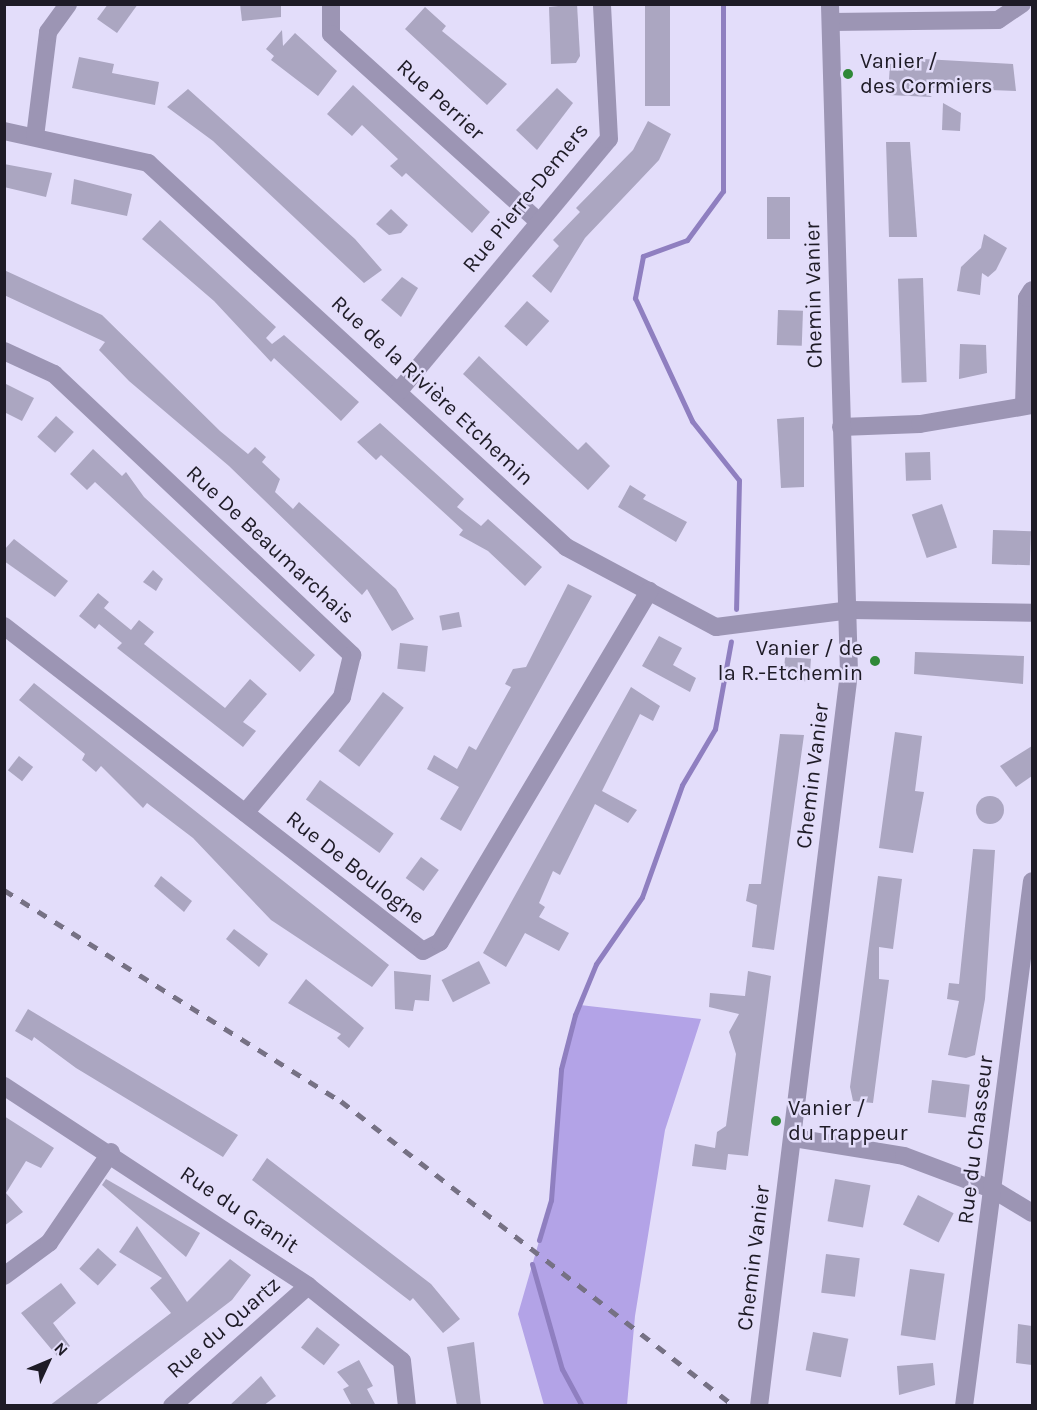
<!DOCTYPE html>
<html>
<head>
<meta charset="utf-8">
<style>
  body { margin:0 }
  #map { position:relative; width:1037px; height:1410px; overflow:hidden; background:#e3ddfa; font-family:Karla,sans-serif }
  div>[style] { position:absolute }
  [style*='--x'] { left:calc(var(--x)*1px); top:calc(var(--y)*1px); width:calc(var(--w)*1px); rotate:calc(var(--a)*1deg) }
  .forest>* { inset:0; background:#b3a3e7 }
  .stream>* { height:5px; margin:-2.5px; padding:0 2.5px; transform-origin:2.5px; border-radius:2.5px; background:#8f7fc0 }
  .building>* { inset:0; background:#aba6c1; transform-origin:0 0 }
  .round { border-radius:50% }
  .minor>* { height:18px; margin:-9px; padding:0 9px; transform-origin:9px; border-radius:9px; background:#9c95b4 }
  .rail>* { height:4.5px; margin-top:-2.25px; transform-origin:0; background:repeating-linear-gradient(90deg,#767184 0 10px,transparent 0 20px) }
  .dots>* { width:16px; height:16px; translate:-50% -50%; box-sizing:border-box; border:3px solid #e3ddfa; border-radius:50% }
  span { translate:-50% -50%; white-space:nowrap; text-align:center; line-height:1.15; -webkit-text-stroke:5px #e3ddfa; paint-order:stroke }
  .poi-label { font-size:22px; color:#1e1b26 }
  .left { translate:0 -50%; text-align:left }
  .right { translate:-100% -50%; text-align:right }
  .street-label { font-size:22px; color:#1e1b26 }
  .frame { position:absolute; inset:0; border:6px solid #1e1b26; pointer-events:none }
  .north { position:absolute; left:18px; top:1332px; width:60px; height:60px; -webkit-text-stroke:4px #e3ddfa; paint-order:stroke; rotate:46deg; font-size:16px; font-weight:700; line-height:24px; text-align:center; color:#1e1b26 }
  .north::after { content:''; display:block; margin:auto; width:21px; height:27px; background:#1e1b26; clip-path:polygon(50% 0,100% 100%,50% 72%,0 100%) }
</style>
</head>
<body>
<div id="map">
  <div class="forest">
    <i style="clip-path:polygon(580px 1005px,701px 1019px,665px 1130px,635px 1316px,627px 1405px,544px 1405px,518px 1314px,551px 1200px,561px 1069px)"></i>
  </div>
  <div class="stream">
    <i style="--x:723;--y:4;--w:187;--a:90"></i>
    <i style="--x:723;--y:191;--w:61;--a:126.3"></i>
    <i style="--x:687;--y:240;--w:47;--a:160"></i>
    <i style="--x:643;--y:256;--w:43;--a:100.8"></i>
    <i style="--x:635;--y:298;--w:136;--a:65.1"></i>
    <i style="--x:692;--y:421;--w:75;--a:51.5"></i>
    <i style="--x:739;--y:480;--w:129;--a:91.3"></i>
    <i style="--x:539;--y:1240;--w:42;--a:-73.3"></i>
    <i style="--x:551;--y:1200;--w:131;--a:-85.6"></i>
    <i style="--x:561;--y:1069;--w:56;--a:-75.5"></i>
    <i style="--x:575;--y:1015;--w:55;--a:-67.6"></i>
    <i style="--x:596;--y:964;--w:81;--a:-55.5"></i>
    <i style="--x:642;--y:897;--w:119;--a:-70.3"></i>
    <i style="--x:682;--y:785;--w:65;--a:-59.5"></i>
    <i style="--x:715;--y:729;--w:89;--a:-79.7"></i>
    <i style="--x:532;--y:1264;--w:109;--a:74.1"></i>
    <i style="--x:562;--y:1369;--w:42;--a:61.6"></i>
  </div>
  <div class="building">
    <i style="clip-path:polygon(108px 4px,138px 4px,117px 33px,97px 19px)"></i>
    <i style="clip-path:polygon(240px 4px,281px 4px,281px 17px,242px 21px)"></i>
    <i style="clip-path:polygon(577px 4px,580px 56px,576px 63px,551px 64px,549px 7px)"></i>
    <i style="left:645px;top:4px;width:25px;height:102px"></i>
    <i style="clip-path:polygon(425px 7px,446px 26px,442px 31px,507px 84px,487px 105px,405px 29px)"></i>
    <i style="clip-path:polygon(282px 30px,283px 46px,295px 33px,337px 71px,318px 96px,271px 60px,274px 56px,266px 49px)"></i>
    <i style="clip-path:polygon(79px 57px,114px 64px,112px 73px,159px 82px,155px 105px,72px 88px)"></i>
    <i style="clip-path:polygon(924px 59px,1013px 64px,1016px 91px,914px 87px,932px 97px,888px 95px,890px 64px)"></i>
    <i style="clip-path:polygon(353px 85px,490px 212px,472px 233px,406px 173px,402px 177px,390px 166px,398px 159px,362px 125px,352px 136px,327px 114px)"></i>
    <i style="clip-path:polygon(557px 88px,573px 103px,537px 150px,516px 130px)"></i>
    <i style="clip-path:polygon(188px 89px,355px 239px,382px 270px,364px 283px,213px 141px,167px 107px)"></i>
    <i style="clip-path:polygon(943px 103px,961px 113px,960px 131px,942px 130px)"></i>
    <i style="clip-path:polygon(648px 121px,671px 134px,659px 160px,585px 238px,551px 293px,532px 276px,559px 246px,553px 240px,580px 212px,576px 208px,633px 150px)"></i>
    <i style="clip-path:polygon(886px 142px,910px 142px,917px 237px,889px 237px)"></i>
    <i style="clip-path:polygon(4px 164px,52px 173px,46px 197px,4px 187px)"></i>
    <i style="clip-path:polygon(74px 179px,132px 194px,127px 216px,71px 204px)"></i>
    <i style="left:767px;top:197px;width:23px;height:42px"></i>
    <i style="clip-path:polygon(391px 209px,408px 225px,401px 233px,389px 235px,376px 224px)"></i>
    <i style="clip-path:polygon(160px 220px,276px 327px,266px 338px,272px 344px,284px 335px,359px 402px,341px 421px,274px 358px,271px 362px,214px 301px,142px 239px)"></i>
    <i style="clip-path:polygon(984px 234px,1007px 248px,996px 270px,988px 277px,982px 273px,980px 295px,957px 291px,961px 267px,981px 248px)"></i>
    <i style="clip-path:polygon(4px 270px,102px 315px,220px 431px,248px 454px,255px 447px,266px 457px,262px 462px,280px 479px,275px 492px,293px 509px,299px 502px,396px 589px,414px 619px,392px 631px,367px 589px,362px 595px,229px 466px,129px 381px,99px 350px,105px 342px,4px 295px)"></i>
    <i style="clip-path:polygon(402px 277px,418px 288px,401px 317px,381px 300px)"></i>
    <i style="left:923px;top:278px;width:104px;height:25px;rotate:88deg"></i>
    <i style="left:527px;top:301px;width:30px;height:34px;rotate:42deg"></i>
    <i style="left:778px;top:310px;width:25px;height:35px;rotate:2deg"></i>
    <i style="clip-path:polygon(960px 344px,986px 345px,987px 373px,959px 379px)"></i>
    <i style="clip-path:polygon(479px 356px,578px 450px,586px 442px,610px 466px,588px 490px,463px 374px)"></i>
    <i style="clip-path:polygon(4px 383px,34px 398px,22px 421px,4px 412px)"></i>
    <i style="left:56px;top:416px;width:24px;height:28px;rotate:42deg"></i>
    <i style="clip-path:polygon(804px 417px,804px 487px,781px 488px,777px 419px)"></i>
    <i style="clip-path:polygon(380px 423px,464px 499px,457px 507px,481px 526px,488px 519px,542px 567px,525px 586px,488px 551px,459px 535px,463px 530px,381px 455px,376px 460px,357px 442px)"></i>
    <i style="clip-path:polygon(93px 449px,122px 476px,126px 472px,144px 497px,315px 655px,300px 672px,95px 482px,87px 490px,70px 474px)"></i>
    <i style="left:930px;top:452px;width:28px;height:25px;rotate:88deg"></i>
    <i style="clip-path:polygon(630px 485px,646px 495px,643px 499px,687px 522px,676px 542px,618px 507px)"></i>
    <i style="left:942px;top:504px;width:46px;height:32px;rotate:71deg"></i>
    <i style="left:993px;top:530px;width:38px;height:34px;rotate:2deg"></i>
    <i style="clip-path:polygon(14px 539px,68px 581px,55px 597px,4px 561px,4px 550px)"></i>
    <i style="clip-path:polygon(153px 570px,163px 579px,156px 591px,143px 582px)"></i>
    <i style="clip-path:polygon(568px 584px,592px 596px,461px 831px,440px 819px,459px 787px,427px 769px,434px 755px,457px 769px,469px 746px,476px 750px,511px 687px,505px 684px,513px 669px,526px 667px)"></i>
    <i style="clip-path:polygon(98px 593px,109px 602px,104px 608px,131px 630px,139px 620px,154px 632px,144px 644px,225px 708px,250px 679px,267px 694px,243px 722px,256px 731px,243px 747px,117px 648px,122px 643px,99px 624px,95px 629px,79px 616px)"></i>
    <i style="left:459px;top:612px;width:15px;height:20px;rotate:79deg"></i>
    <i style="clip-path:polygon(659px 636px,682px 648px,673px 665px,696px 678px,690px 692px,642px 666px)"></i>
    <i style="left:400px;top:643px;width:28px;height:26px;rotate:6deg"></i>
    <i style="clip-path:polygon(915px 652px,1024px 656px,1023px 684px,914px 674px)"></i>
    <i style="left:785px;top:657px;width:26px;height:23px;rotate:4deg"></i>
    <i style="clip-path:polygon(34px 683px,389px 965px,372px 987px,271px 920px,193px 838px,147px 803px,143px 808px,101px 766px,96px 772px,82px 760px,85px 754px,19px 700px)"></i>
    <i style="clip-path:polygon(631px 687px,660px 706px,653px 721px,640px 714px,602px 791px,637px 810px,628px 823px,595px 804px,560px 875px,553px 871px,539px 903px,545px 907px,539px 917px,569px 933px,559px 951px,525px 933px,506px 967px,483px 953px)"></i>
    <i style="left:383px;top:692px;width:26px;height:74px;rotate:37deg"></i>
    <i style="clip-path:polygon(895px 732px,922px 736px,915px 791px,924px 792px,913px 853px,879px 848px)"></i>
    <i style="clip-path:polygon(780px 734px,804px 735px,774px 950px,752px 947px,757px 905px,746px 901px,749px 884px,761px 884px)"></i>
    <i style="clip-path:polygon(1032px 746px,1032px 776px,1016px 787px,1000px 766px)"></i>
    <i style="left:19px;top:756px;width:18px;height:18px;rotate:38deg"></i>
    <i style="left:320px;top:780px;width:91px;height:24px;rotate:36deg"></i>
    <i class="round" style="left:976px;top:796px;width:28px;height:28px"></i>
    <i style="clip-path:polygon(973px 849px,995px 850px,985px 999px,975px 1055px,966px 1058px,948px 1055px,959px 1001px,947px 999px,949px 983px,959px 984px)"></i>
    <i style="left:421px;top:857px;width:22px;height:26px;rotate:36deg"></i>
    <i style="clip-path:polygon(161px 876px,192px 901px,184px 912px,154px 886px)"></i>
    <i style="clip-path:polygon(878px 876px,902px 879px,893px 949px,879px 947px,879px 979px,889px 980px,873px 1103px,853px 1101px,850px 1087px)"></i>
    <i style="clip-path:polygon(234px 929px,268px 954px,259px 967px,226px 939px)"></i>
    <i style="left:479px;top:961px;width:25px;height:42px;rotate:63deg"></i>
    <i style="clip-path:polygon(394px 971px,431px 975px,429px 1001px,415px 1000px,413px 1011px,395px 1009px)"></i>
    <i style="clip-path:polygon(748px 971px,771px 976px,748px 1156px,728px 1154px,726px 1170px,692px 1166px,695px 1144px,715px 1148px,717px 1132px,726px 1126px,736px 1054px,729px 1032px,739px 1014px,709px 1007px,710px 993px,745px 996px)"></i>
    <i style="clip-path:polygon(306px 979px,364px 1028px,349px 1048px,337px 1038px,341px 1034px,288px 1003px)"></i>
    <i style="clip-path:polygon(28px 1009px,238px 1135px,223px 1157px,76px 1068px,34px 1037px,32px 1041px,15px 1031px)"></i>
    <i style="left:932px;top:1080px;width:38px;height:33px;rotate:7deg"></i>
    <i style="clip-path:polygon(4px 1116px,54px 1148px,41px 1168px,26px 1161px,6px 1193px,23px 1212px,4px 1226px)"></i>
    <i style="clip-path:polygon(267px 1158px,431px 1284px,460px 1319px,443px 1333px,413px 1298px,410px 1301px,252px 1180px)"></i>
    <i style="clip-path:polygon(106px 1179px,200px 1233px,186px 1257px,102px 1185px)"></i>
    <i style="left:835px;top:1179px;width:36px;height:43px;rotate:10deg"></i>
    <i style="left:918px;top:1195px;width:40px;height:33px;rotate:27deg"></i>
    <i style="clip-path:polygon(137px 1226px,187px 1302px,230px 1259px,251px 1275px,232px 1300px,94px 1406px,49px 1406px,171px 1313px,150px 1288px,162px 1278px,119px 1252px)"></i>
    <i style="left:98px;top:1248px;width:25px;height:28px;rotate:42deg"></i>
    <i style="left:826px;top:1254px;width:34px;height:39px;rotate:7deg"></i>
    <i style="left:910px;top:1269px;width:35px;height:67px;rotate:8deg"></i>
    <i style="clip-path:polygon(61px 1283px,76px 1303px,53px 1323px,70px 1346px,57px 1356px,21px 1313px)"></i>
    <i style="clip-path:polygon(1018px 1324px,1032px 1326px,1032px 1365px,1016px 1363px)"></i>
    <i style="left:317px;top:1327px;width:29px;height:26px;rotate:38deg"></i>
    <i style="left:813px;top:1332px;width:36px;height:39px;rotate:11deg"></i>
    <i style="clip-path:polygon(474px 1342px,481px 1406px,457px 1406px,447px 1347px)"></i>
    <i style="clip-path:polygon(359px 1360px,373px 1386px,367px 1389px,376px 1406px,352px 1406px,343px 1389px,349px 1386px,337px 1372px)"></i>
    <i style="clip-path:polygon(933px 1363px,935px 1385px,899px 1395px,897px 1366px)"></i>
    <i style="clip-path:polygon(261px 1376px,276px 1396px,263px 1406px,229px 1406px)"></i>
  </div>
  <div class="minor">
    <i style="--x:331;--y:4;--w:30;--a:90"></i>
    <i style="--x:331;--y:34;--w:280;--a:42.1"></i>
    <i style="--x:831;--y:22;--w:167;--a:-0.7"></i>
    <i style="--x:998;--y:20;--w:29;--a:-34"></i>
    <i style="--x:4;--y:131;--w:148;--a:12.5"></i>
    <i style="--x:148;--y:163;--w:568;--a:42.57"></i>
    <i style="--x:566;--y:547;--w:170;--a:28.1"></i>
    <i style="--x:716;--y:627;--w:136;--a:-7.2"></i>
    <i style="--x:851;--y:610;--w:181;--a:0.9"></i>
    <i style="--x:35;--y:137;--w:106;--a:-82.9"></i>
    <i style="--x:48;--y:32;--w:34;--a:-54"></i>
    <i style="--x:4;--y:351;--w:55;--a:24.7"></i>
    <i style="--x:54;--y:374;--w:410;--a:43.3"></i>
    <i style="--x:352;--y:655;--w:43;--a:103.4"></i>
    <i style="--x:342;--y:697;--w:151;--a:129.9"></i>
    <i style="--x:398;--y:392;--w:329;--a:-50.2"></i>
    <i style="--x:609;--y:139;--w:135;--a:-93"></i>
    <i style="--x:1024;--y:406;--w:108;--a:-88.4"></i>
    <i style="--x:1027;--y:298;--w:9;--a:-58"></i>
    <i style="--x:841;--y:427;--w:79;--a:-2.2"></i>
    <i style="--x:920;--y:424;--w:114;--a:-9.6"></i>
    <i style="--x:4;--y:626;--w:530;--a:37.8"></i>
    <i style="--x:423;--y:951;--w:19;--a:-28"></i>
    <i style="--x:440;--y:942;--w:409;--a:-59.2"></i>
    <i style="--x:4;--y:1086;--w:364;--a:33.3"></i>
    <i style="--x:308;--y:1286;--w:120;--a:38.6"></i>
    <i style="--x:402;--y:1361;--w:45;--a:83.7"></i>
    <i style="--x:794;--y:1138;--w:111;--a:9.3"></i>
    <i style="--x:904;--y:1156;--w:96;--a:20.7"></i>
    <i style="--x:994;--y:1190;--w:44;--a:31.2"></i>
    <i style="--x:4;--y:1276;--w:56;--a:-36.3"></i>
    <i style="--x:49;--y:1243;--w:110;--a:-55.7"></i>
    <i style="--x:172;--y:1406;--w:181;--a:-41.4"></i>
    <i style="--x:759;--y:1406;--w:739;--a:-83"></i>
    <i style="--x:849;--y:673;--w:669;--a:-91.63"></i>
    <i style="--x:964;--y:1406;--w:529;--a:-82.62"></i>
  </div>
  <div class="rail">
    <i style="--x:4;--y:890;--w:398;--a:32.1"></i>
    <i style="--x:341;--y:1101;--w:497;--a:37.8"></i>
  </div>
  <div class="dots">
    <i style="left:848px;top:74px;background:#2f8837"></i>
    <i style="left:875px;top:661px;background:#2f8837"></i>
    <i style="left:776px;top:1121px;background:#2f8837"></i>
  </div>
  <div class="poi-label">
    <span class="left" style="left:860px;top:74px">Vanier /<br>des Cormiers</span>
    <span class="right" style="left:863px;top:661px">Vanier / de<br>la R.-Etchemin</span>
    <span class="left" style="left:788px;top:1121px">Vanier /<br>du Trappeur</span>
  </div>
  <div class="street-label">
    <span style="left:440px;top:100px;rotate:42deg">Rue Perrier</span>
    <span style="left:526px;top:198px;rotate:-51deg">Rue Pierre-Demers</span>
    <span style="left:814px;top:295px;rotate:-91deg">Chemin Vanier</span>
    <span style="left:432px;top:391px;rotate:43deg">Rue de la Rivière Etchemin</span>
    <span style="left:270px;top:545px;rotate:43deg">Rue De Beaumarchais</span>
    <span style="left:813px;top:776px;rotate:-83deg">Chemin Vanier</span>
    <span style="left:355px;top:868px;rotate:38deg">Rue De Boulogne</span>
    <span style="left:976px;top:1140px;rotate:-83deg">Rue du Chasseur</span>
    <span style="left:239px;top:1210px;rotate:34deg">Rue du Granit</span>
    <span style="left:754px;top:1258px;rotate:-83deg">Chemin Vanier</span>
    <span style="left:224px;top:1328px;rotate:-41deg">Rue du Quartz</span>
  </div>
  <div class="frame"></div>
  <div class="north">N</div>
</div>
</body>
</html>
